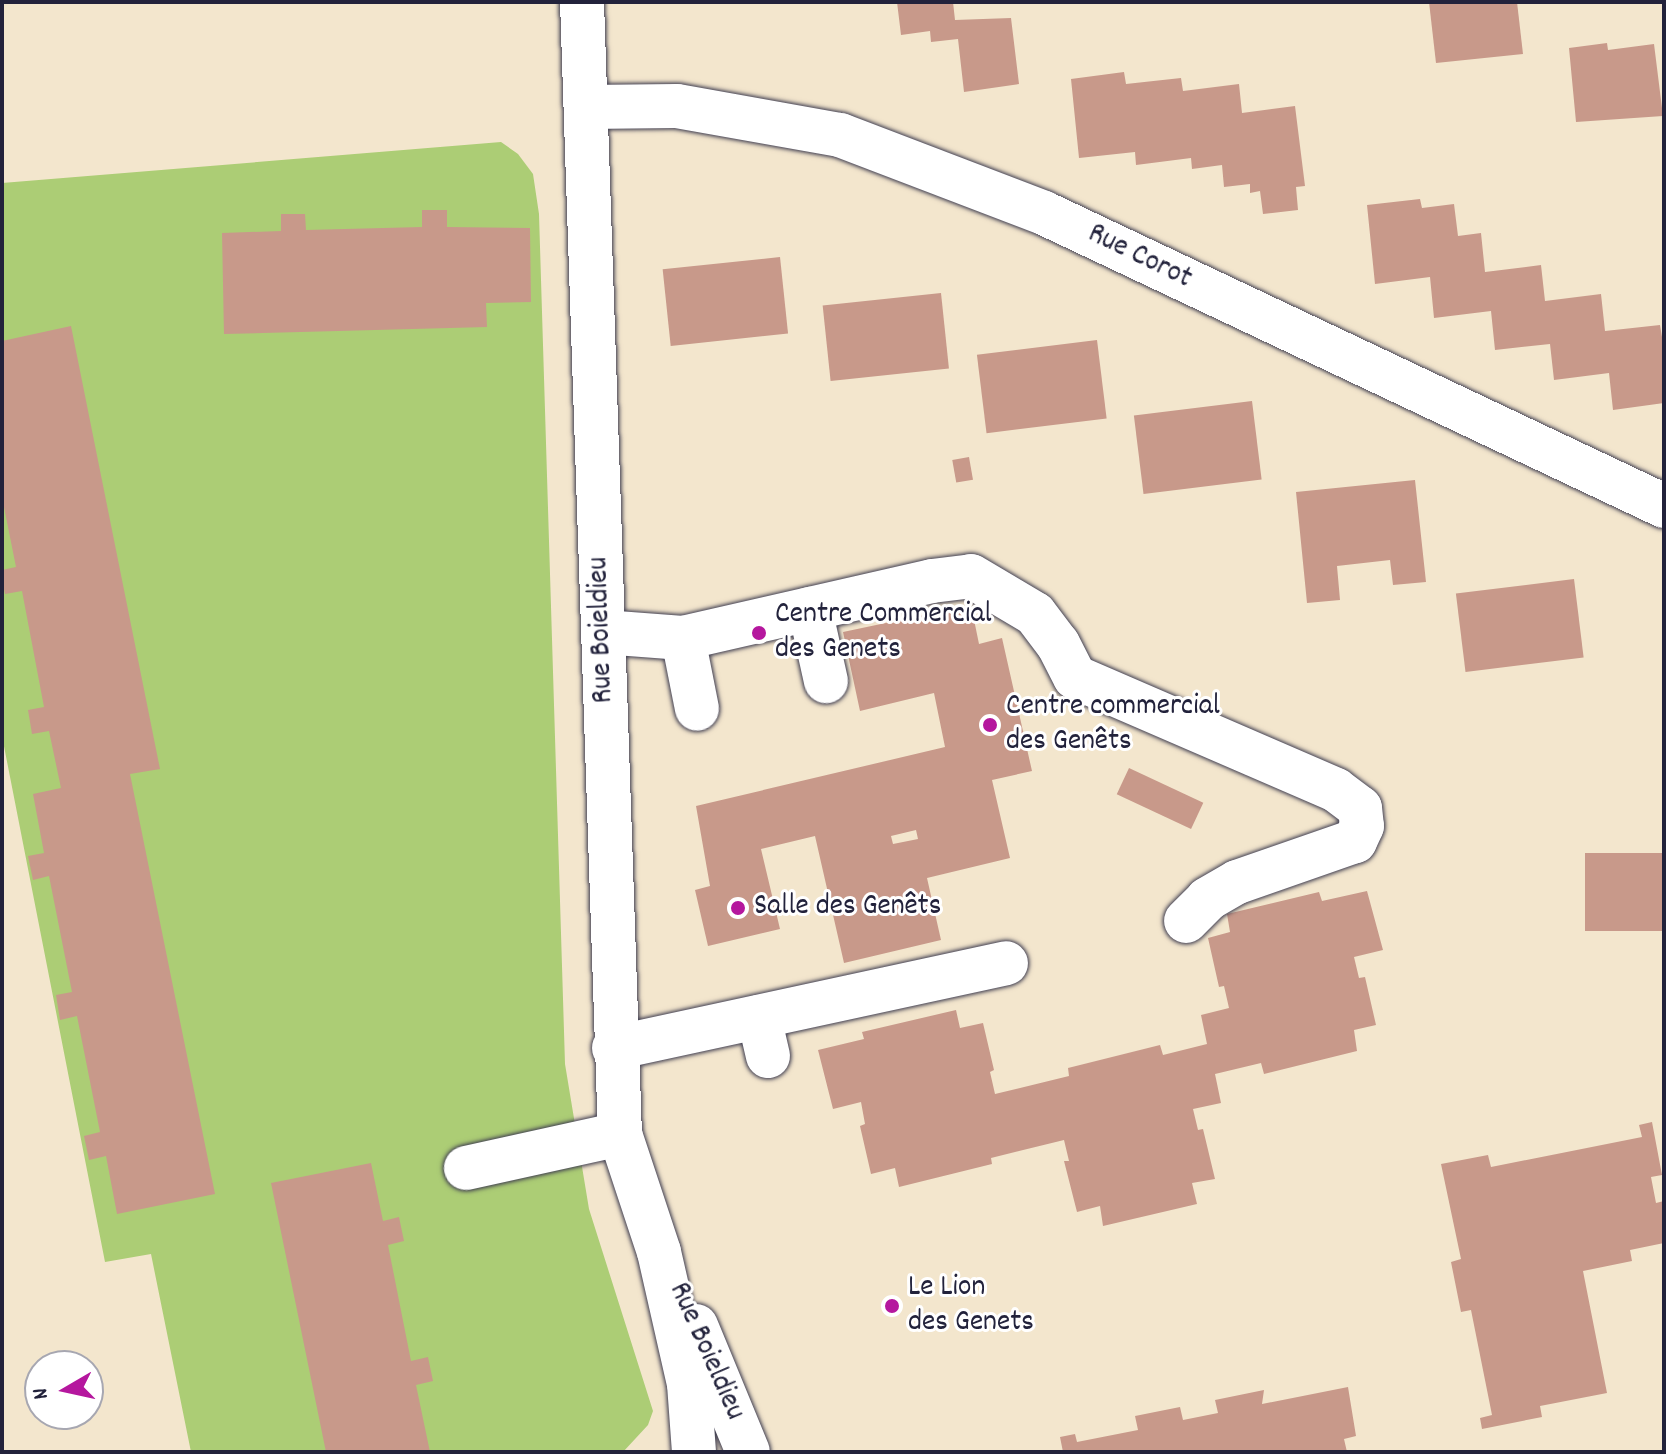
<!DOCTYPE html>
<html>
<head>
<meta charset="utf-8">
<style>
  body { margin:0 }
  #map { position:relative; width:1666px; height:1454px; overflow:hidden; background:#f3e6cd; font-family:Dekko,sans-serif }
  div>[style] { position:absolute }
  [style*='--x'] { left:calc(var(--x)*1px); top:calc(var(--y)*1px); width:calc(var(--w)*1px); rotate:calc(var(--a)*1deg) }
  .green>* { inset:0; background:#accd75 }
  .building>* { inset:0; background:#c8998a; transform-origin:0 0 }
  .roads { filter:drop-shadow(0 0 2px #413f51) drop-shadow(0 0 2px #413f51) }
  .minor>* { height:44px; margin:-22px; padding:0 22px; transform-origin:22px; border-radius:22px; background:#fff }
  .dots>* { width:22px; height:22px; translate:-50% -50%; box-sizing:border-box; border:4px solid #fff; border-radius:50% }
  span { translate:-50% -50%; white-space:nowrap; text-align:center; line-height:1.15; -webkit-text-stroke:6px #fff; paint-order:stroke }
  .street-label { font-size:30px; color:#22223b }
  .poi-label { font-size:30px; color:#22223b }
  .left { translate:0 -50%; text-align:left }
  .frame { position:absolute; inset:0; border:4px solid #22223b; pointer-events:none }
  .north { position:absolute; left:24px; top:1350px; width:80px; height:80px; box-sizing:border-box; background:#fff; border:2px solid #a7a7b1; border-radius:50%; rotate:261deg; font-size:22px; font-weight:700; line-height:32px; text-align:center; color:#22223b }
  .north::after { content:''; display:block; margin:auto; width:28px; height:36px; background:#b5179e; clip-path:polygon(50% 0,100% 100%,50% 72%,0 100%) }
</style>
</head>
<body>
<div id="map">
  <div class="green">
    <i style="clip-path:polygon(501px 142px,518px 154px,533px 174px,539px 214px,565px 1064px,589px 1209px,653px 1411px,648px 1425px,623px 1452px,191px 1452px,151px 1254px,105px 1262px,2px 736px,2px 183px)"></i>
  </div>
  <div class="building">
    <i style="clip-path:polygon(897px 2px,953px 2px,955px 20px,1011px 18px,1019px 84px,964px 92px,958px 39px,931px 42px,930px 31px,901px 35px)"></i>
    <i style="clip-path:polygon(1429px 2px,1517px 2px,1523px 54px,1436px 63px)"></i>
    <i style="clip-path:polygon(1607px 43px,1608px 50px,1654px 44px,1663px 116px,1576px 122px,1569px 48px)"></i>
    <i style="clip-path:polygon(1124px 72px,1126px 84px,1181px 78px,1183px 91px,1239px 84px,1242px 113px,1295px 106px,1305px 186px,1296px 187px,1298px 210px,1263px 214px,1260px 191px,1250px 193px,1250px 184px,1224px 187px,1222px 165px,1192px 169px,1191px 158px,1136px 165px,1135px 152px,1079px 158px,1071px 79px)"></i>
    <i style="clip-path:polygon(1420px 199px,1422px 208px,1454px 204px,1458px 236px,1481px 233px,1485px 272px,1541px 265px,1545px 301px,1601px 294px,1605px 331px,1660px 325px,1664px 349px,1664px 403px,1613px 410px,1609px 373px,1554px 380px,1550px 344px,1495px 350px,1491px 311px,1434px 318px,1430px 277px,1375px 284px,1367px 205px)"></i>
    <i style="clip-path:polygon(422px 210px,447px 210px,447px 227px,530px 228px,531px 302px,486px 303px,487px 327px,224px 334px,222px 233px,281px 231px,281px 214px,305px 214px,306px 230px,422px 227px)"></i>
    <i style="left:780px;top:257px;width:77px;height:118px;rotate:84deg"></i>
    <i style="left:941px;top:293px;width:76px;height:119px;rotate:84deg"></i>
    <i style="clip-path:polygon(71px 326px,160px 769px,130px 774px,215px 1194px,117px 1214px,106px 1156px,89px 1160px,84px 1136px,100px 1132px,77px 1016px,60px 1020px,56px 995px,72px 992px,49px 876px,33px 880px,28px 856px,44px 853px,33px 794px,61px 788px,49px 731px,32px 734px,28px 710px,44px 707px,22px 591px,5px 594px,2px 580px,2px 570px,16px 567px,2px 497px,2px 341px)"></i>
    <i style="left:1097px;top:340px;width:79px;height:121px;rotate:83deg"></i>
    <i style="left:1252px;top:401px;width:79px;height:119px;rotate:83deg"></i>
    <i style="left:969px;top:457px;width:23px;height:17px;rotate:80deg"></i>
    <i style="clip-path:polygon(1415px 480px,1426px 582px,1393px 585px,1390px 560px,1337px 566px,1340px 600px,1307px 603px,1296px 492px)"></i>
    <i style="left:1574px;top:579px;width:79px;height:119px;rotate:83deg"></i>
    <i style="clip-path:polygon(evenodd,971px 605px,979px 644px,1002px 638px,1032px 771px,992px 780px,1010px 858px,927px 878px,941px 940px,844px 963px,815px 836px,761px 849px,780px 929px,708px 946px,695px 890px,710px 886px,696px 806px,945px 747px,934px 693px,860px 711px,843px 632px,971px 605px,916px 830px,918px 839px,893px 844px,891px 836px,916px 830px)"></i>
    <i style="left:1129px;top:768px;width:82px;height:29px;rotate:25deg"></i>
    <i style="left:1664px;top:853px;width:78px;height:79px;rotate:90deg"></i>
    <i style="clip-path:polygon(1367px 891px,1383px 950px,1354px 957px,1359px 978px,1365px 977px,1376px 1025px,1354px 1030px,1357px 1051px,1264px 1074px,1261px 1063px,1215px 1074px,1221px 1103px,1193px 1109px,1198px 1130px,1203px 1129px,1215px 1179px,1192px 1183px,1197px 1204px,1103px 1226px,1100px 1206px,1077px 1212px,1064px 1161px,1069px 1161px,1064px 1140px,991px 1158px,992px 1164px,899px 1187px,895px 1168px,871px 1174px,860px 1126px,865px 1124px,861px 1102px,833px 1109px,818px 1050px,864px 1039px,862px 1032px,956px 1010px,960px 1028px,983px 1023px,994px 1070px,990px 1072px,995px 1094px,1069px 1076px,1068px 1068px,1160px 1045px,1163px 1055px,1207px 1044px,1201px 1015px,1229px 1008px,1224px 986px,1219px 987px,1208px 938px,1230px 932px,1227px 914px,1319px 892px,1322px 901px)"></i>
    <i style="clip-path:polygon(1652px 1122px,1662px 1175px,1651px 1177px,1656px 1203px,1664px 1201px,1664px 1243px,1630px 1250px,1632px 1261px,1583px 1271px,1607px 1393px,1540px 1406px,1542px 1417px,1482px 1429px,1480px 1418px,1492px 1415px,1471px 1310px,1461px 1312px,1451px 1262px,1461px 1259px,1441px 1164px,1488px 1155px,1491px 1167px,1642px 1137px,1639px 1125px)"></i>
    <i style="clip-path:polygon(371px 1163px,383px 1221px,399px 1217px,404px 1241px,388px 1245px,411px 1361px,428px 1357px,433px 1381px,416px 1385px,430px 1452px,326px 1452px,271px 1183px)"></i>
    <i style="clip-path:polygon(1348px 1387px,1356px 1436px,1344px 1439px,1347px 1452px,1063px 1452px,1060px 1437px,1075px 1434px,1077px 1442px,1138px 1430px,1135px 1416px,1180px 1407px,1183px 1420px,1218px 1413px,1215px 1400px,1264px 1390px,1262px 1404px)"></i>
  </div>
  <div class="roads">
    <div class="minor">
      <i style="--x:582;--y:2;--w:1133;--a:88.08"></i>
      <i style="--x:620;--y:1134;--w:124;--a:71.7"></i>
      <i style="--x:659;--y:1252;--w:135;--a:77.2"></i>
      <i style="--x:689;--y:1384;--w:68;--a:85.8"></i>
      <i style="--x:586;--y:107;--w:91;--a:-0.6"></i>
      <i style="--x:677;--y:106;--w:166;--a:10.1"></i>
      <i style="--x:840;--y:135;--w:218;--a:20.9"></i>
      <i style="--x:1044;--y:213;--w:686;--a:25.29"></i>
      <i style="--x:810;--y:609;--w:74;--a:77.5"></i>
      <i style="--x:603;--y:632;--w:80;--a:4.3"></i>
      <i style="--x:683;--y:638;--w:255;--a:-12.9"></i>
      <i style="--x:932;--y:581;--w:39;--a:-7"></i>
      <i style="--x:971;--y:576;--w:74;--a:30.7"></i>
      <i style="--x:1035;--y:614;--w:38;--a:53"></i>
      <i style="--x:1058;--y:644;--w:37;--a:63"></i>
      <i style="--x:1075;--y:677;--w:284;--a:23.4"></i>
      <i style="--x:1336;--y:790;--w:30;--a:37"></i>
      <i style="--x:1360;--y:808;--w:18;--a:84"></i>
      <i style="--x:1362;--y:826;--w:17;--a:115"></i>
      <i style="--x:1355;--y:841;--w:125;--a:160.8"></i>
      <i style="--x:1237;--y:882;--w:34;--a:150"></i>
      <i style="--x:1208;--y:899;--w:31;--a:135"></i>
      <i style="--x:683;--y:638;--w:72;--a:78.8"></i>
      <i style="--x:759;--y:1017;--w:40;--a:77"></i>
      <i style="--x:614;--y:1048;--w:401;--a:-12.2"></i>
      <i style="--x:466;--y:1168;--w:158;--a:-12.4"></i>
      <i style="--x:696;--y:1326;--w:136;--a:67.6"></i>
    </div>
  </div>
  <div class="dots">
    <i style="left:759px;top:633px;background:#b5179e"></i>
    <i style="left:990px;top:725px;background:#b5179e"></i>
    <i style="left:738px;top:908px;background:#b5179e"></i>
    <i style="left:892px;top:1306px;background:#b5179e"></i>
  </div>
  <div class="street-label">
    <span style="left:1139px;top:258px;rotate:26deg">Rue Corot</span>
    <span style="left:603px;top:630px;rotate:-92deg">Rue Boieldieu</span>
    <span style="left:705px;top:1352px;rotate:66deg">Rue Boieldieu</span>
  </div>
  <div class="poi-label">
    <span class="left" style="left:775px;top:633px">Centre Commercial<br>des Genets</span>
    <span class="left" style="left:1006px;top:725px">Centre commercial<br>des Genêts</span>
    <span class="left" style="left:754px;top:908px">Salle des Genêts</span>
    <span class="left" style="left:908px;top:1306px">Le Lion<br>des Genets</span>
  </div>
  <div class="frame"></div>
  <div class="north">N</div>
</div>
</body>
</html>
